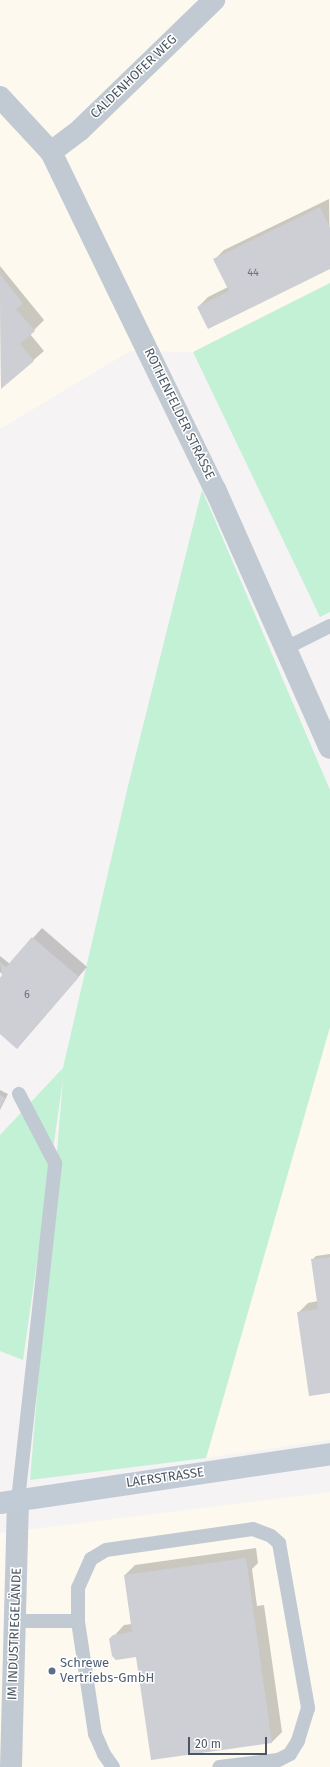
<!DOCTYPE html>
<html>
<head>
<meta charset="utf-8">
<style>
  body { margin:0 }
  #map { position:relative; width:330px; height:1767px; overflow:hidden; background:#f5f3f3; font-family:"Fira Sans",sans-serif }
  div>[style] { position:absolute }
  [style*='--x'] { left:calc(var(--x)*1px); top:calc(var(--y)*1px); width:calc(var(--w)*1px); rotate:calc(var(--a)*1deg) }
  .commercial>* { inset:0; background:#fdf9ef }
  .green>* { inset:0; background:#c3f1d5 }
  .shadow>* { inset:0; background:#0003 }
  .building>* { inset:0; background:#cdcfd5 }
  .service>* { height:14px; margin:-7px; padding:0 7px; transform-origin:7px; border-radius:7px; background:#c1cad2 }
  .minor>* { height:22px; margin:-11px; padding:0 11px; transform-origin:11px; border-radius:11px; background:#c1cad2 }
  .tertiary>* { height:22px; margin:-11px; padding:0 11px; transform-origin:11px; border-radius:11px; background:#c1cad2 }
  .secondary>* { height:22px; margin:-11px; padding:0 11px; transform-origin:11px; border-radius:11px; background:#c1cbd6 }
  .dots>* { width:11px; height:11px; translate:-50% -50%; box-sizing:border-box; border:2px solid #fff; border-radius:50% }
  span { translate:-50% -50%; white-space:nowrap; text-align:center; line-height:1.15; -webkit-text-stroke:3px #fff; paint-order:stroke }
  .number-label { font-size:11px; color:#6b747e }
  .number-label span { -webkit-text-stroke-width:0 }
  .street-label { font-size:13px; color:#4a5661 }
  .service-label { font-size:13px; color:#4e5e75 }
  .left { translate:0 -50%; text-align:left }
  .scale { position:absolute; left:188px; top:1737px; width:79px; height:18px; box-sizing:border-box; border:2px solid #4a5661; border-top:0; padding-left:5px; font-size:12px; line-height:14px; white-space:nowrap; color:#4a5661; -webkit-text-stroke:3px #fff; paint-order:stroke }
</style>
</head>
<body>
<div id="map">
  <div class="commercial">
    <i style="clip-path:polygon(0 0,330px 0,330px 283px,193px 352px,130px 351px,0 429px)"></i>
    <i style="clip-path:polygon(330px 1027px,330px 1440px,206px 1458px)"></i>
    <i style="clip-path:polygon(330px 1492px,330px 1767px,0 1767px,0 1533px)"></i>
  </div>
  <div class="green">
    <i style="clip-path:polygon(330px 283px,330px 612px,320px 617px,193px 352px)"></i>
    <i style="clip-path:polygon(202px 490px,330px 790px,330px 1027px,206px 1458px,30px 1480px,63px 1079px,23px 1360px,0 1351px,0 1135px,63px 1068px,128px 786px)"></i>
  </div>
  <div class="shadow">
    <i style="clip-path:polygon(329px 199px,330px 267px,198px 307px,208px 297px,228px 287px,214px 260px,224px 250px)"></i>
    <i style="clip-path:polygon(0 266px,44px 320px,30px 334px,44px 351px,1px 388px)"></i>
    <i style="clip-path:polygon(42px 928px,87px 967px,17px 1048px,0 1033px,0 978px,3px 975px,0 972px,0 956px,10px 964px)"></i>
    <i style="clip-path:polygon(0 1090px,8px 1094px,0 1110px)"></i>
    <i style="clip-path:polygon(330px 1254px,330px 1392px,298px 1313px,308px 1303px,318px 1301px,312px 1260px,316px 1256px)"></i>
    <i style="clip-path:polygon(256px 1548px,258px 1563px,252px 1569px,257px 1606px,264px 1605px,282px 1732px,272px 1742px,152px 1759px,137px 1655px,114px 1636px,124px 1625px,132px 1624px,125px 1575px,135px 1565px)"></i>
  </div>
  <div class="building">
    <i style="clip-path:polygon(320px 207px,330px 228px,330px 269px,208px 329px,197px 307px,229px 291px,213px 259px)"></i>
    <i style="clip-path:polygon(0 274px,23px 304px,16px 309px,35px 331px,20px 344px,34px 361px,1px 389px)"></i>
    <i style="clip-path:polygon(32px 937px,79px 977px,17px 1049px,0 1034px,0 978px,2px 976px,0 962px,6px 967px)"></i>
    <i style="clip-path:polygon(0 1095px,5px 1098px,0 1108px)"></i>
    <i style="clip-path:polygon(330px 1257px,330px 1393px,309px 1396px,297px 1312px,318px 1309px,311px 1259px)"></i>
    <i style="clip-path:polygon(246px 1558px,272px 1743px,151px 1760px,136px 1657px,116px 1660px,112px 1656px,109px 1639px,113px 1635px,132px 1632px,124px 1575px)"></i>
  </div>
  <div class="service">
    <i style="--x:286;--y:648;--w:49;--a:-26.6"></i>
    <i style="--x:18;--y:1500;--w:339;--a:-83.7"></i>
    <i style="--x:55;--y:1163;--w:78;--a:-117.6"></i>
    <i style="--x:16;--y:1621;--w:62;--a:0"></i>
    <i style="--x:113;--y:1767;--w:16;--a:-125"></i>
    <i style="--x:104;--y:1754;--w:22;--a:-114"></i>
    <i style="--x:95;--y:1734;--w:114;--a:-98.6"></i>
    <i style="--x:78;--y:1621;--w:33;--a:-90"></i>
    <i style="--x:78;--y:1588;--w:32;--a:-66"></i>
    <i style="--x:91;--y:1559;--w:17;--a:-31"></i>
    <i style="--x:106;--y:1550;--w:148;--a:-8.1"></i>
    <i style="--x:253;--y:1529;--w:19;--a:21"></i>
    <i style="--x:271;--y:1536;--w:11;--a:41"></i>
    <i style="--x:279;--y:1543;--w:168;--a:80"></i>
    <i style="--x:308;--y:1708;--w:34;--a:107"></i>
    <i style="--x:298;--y:1741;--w:15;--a:122"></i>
    <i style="--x:290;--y:1754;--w:13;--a:153"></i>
    <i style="--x:278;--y:1760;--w:59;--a:173.2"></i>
  </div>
  <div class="minor">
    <i style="--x:51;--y:152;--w:36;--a:-37"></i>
    <i style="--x:80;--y:130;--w:187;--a:-44.1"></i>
    <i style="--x:11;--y:1767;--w:267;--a:-88.5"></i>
  </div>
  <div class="tertiary">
    <i style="--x:0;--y:97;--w:75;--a:47.2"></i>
    <i style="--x:51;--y:152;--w:375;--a:64.1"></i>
    <i style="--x:215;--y:489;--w:283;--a:66.1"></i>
  </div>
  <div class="secondary">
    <i style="--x:0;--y:1503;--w:334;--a:-8.4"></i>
  </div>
  <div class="dots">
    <i style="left:52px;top:1671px;background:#5c6f8a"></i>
  </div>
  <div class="number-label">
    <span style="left:253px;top:273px">44</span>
    <span style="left:27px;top:995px">6</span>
  </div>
  <div class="street-label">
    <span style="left:134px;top:77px;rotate:-44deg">CALDENHOFER WEG</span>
    <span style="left:179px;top:414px;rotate:64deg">ROTHENFELDER STRASSE</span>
    <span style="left:165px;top:1478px;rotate:-8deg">LAERSTRASSE</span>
    <span style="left:15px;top:1634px;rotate:-88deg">IM INDUSTRIEGELÄNDE</span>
  </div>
  <div class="service-label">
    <span class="left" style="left:60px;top:1671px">Schrewe<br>Vertriebs-GmbH</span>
  </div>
  <div class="scale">20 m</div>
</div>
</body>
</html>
